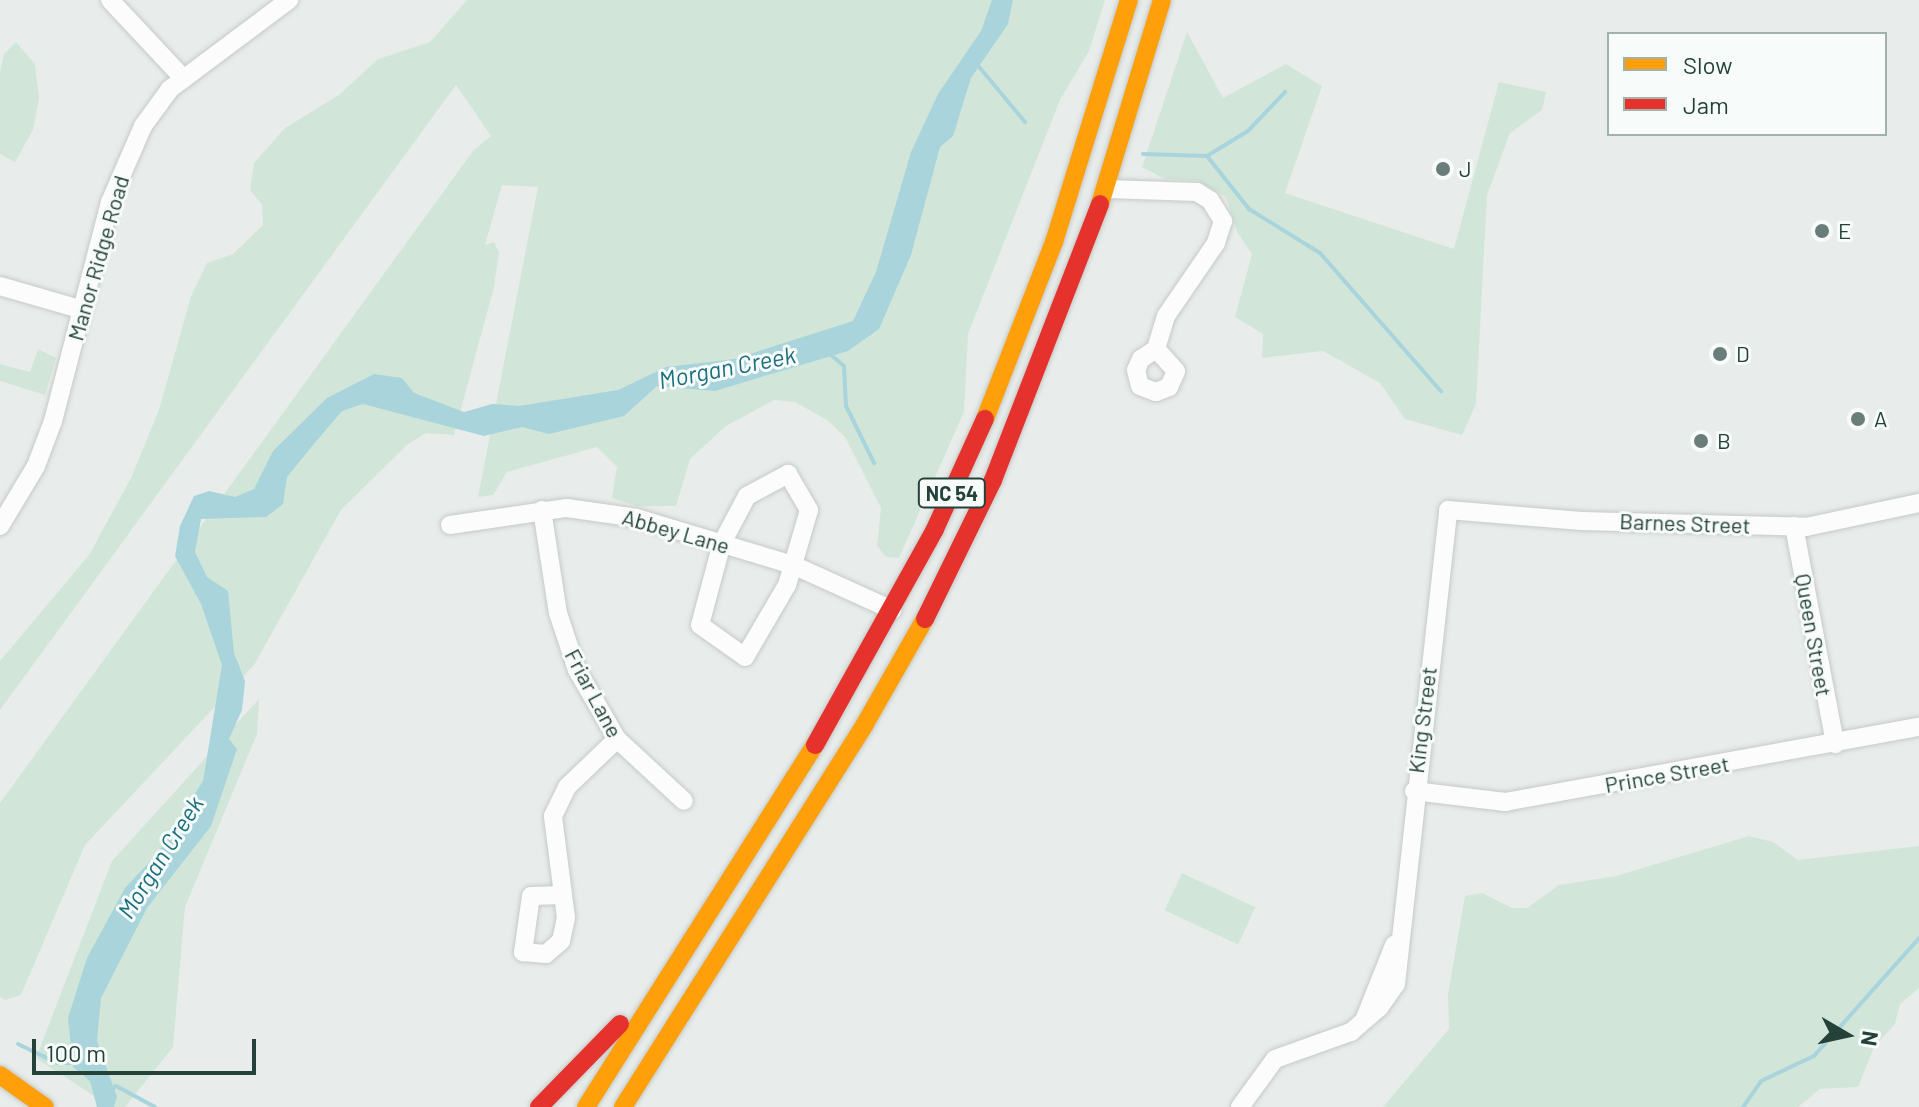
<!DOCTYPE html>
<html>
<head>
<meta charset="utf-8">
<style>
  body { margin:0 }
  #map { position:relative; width:1919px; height:1107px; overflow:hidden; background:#e8edeb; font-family:Barlow,sans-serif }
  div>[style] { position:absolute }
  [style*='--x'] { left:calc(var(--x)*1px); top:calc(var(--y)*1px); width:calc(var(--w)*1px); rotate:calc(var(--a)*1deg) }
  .green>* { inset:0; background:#d1e6d8; transform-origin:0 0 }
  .water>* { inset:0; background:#a9d4db }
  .stream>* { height:4px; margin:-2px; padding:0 2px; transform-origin:2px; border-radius:2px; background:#a9d4db }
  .roads { filter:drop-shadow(0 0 2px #c5cac8) drop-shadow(0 0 2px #c5cac8) }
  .street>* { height:18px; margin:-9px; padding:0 9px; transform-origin:9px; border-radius:9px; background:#fcfcfc }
  .slow>* { height:18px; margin:-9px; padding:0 9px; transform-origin:9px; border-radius:9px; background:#ff9f0a }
  .jam>* { height:18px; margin:-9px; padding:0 9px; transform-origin:9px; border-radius:9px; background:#e5322d }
  .dots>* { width:22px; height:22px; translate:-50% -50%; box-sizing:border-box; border:4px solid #f7fbf9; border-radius:50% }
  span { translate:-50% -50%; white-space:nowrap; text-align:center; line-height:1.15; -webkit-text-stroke:6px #f7fbf9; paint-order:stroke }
  .shield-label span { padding:2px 6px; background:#f7fbf9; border:2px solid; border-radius:6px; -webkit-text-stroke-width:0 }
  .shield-label { font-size:20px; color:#24423a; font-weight:700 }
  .poi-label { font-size:22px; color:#24423a }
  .left { translate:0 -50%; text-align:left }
  .street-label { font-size:22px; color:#24423a }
  .water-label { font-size:24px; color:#1c6f80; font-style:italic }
  .legend { position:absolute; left:1607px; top:32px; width:280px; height:104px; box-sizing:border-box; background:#f7fbf9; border:2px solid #a3b1ad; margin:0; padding:10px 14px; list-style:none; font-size:24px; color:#24423a }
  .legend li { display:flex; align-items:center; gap:16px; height:40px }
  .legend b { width:40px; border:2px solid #a3b1ad }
  .north { position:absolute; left:1807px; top:995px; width:80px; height:80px; -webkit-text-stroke:6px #f7fbf9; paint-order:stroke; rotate:99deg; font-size:22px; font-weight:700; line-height:32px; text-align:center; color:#24423a }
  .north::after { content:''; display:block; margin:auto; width:28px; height:36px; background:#24423a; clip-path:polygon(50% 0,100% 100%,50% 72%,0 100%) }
  .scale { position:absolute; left:32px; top:1039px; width:224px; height:36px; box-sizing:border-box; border:4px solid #24423a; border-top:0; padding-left:10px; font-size:24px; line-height:28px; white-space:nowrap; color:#24423a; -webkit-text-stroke:6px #f7fbf9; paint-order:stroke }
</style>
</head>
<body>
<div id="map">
  <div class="green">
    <i style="clip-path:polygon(467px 0,1105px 0,1089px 51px,1060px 100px,968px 334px,964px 412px,899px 558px,886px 557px,877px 546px,881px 508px,845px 437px,827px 420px,795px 402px,774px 400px,726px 426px,690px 459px,676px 506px,637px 506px,612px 498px,617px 467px,597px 447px,507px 472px,493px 495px,478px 497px,538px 187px,502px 185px,485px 245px,494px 242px,499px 252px,494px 287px,454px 435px,426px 433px,408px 444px,341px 510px,254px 665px,85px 845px,21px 995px,5px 1000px,0 997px,0 803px,473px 151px,491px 136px,456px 85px,0 710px,0 661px,89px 555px,131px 478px,159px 410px,191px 296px,207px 263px,233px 254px,263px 225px,262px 205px,250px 190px,254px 163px,285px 128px,339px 95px,378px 59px,430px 42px)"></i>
    <i style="clip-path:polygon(1187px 32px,1223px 98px,1286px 64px,1322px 86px,1285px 193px,1454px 249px,1499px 82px,1546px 92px,1542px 110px,1510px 133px,1487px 195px,1476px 404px,1462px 435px,1405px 419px,1380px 383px,1323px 351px,1262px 358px,1263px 334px,1235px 317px,1252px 254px,1237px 232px,1226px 197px,1198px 181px,1165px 179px,1142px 167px)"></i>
    <i style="clip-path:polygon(16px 42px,35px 64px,39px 98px,33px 130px,15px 162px,0 154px,0 72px,4px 54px)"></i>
    <i style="clip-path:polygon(38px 349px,56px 358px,45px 395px,0 381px,0 364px,30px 372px)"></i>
    <i style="clip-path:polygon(259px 699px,257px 734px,185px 907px,173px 1047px,125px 1107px,111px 1107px,36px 1058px,112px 861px)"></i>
    <i style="clip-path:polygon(1749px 836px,1773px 842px,1798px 860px,1919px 846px,1919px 988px,1900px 1004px,1895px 1024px,1874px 1047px,1858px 1087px,1820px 1089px,1798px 1107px,1383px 1107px,1449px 1029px,1448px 994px,1465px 896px,1482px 893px,1512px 908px,1527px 908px,1559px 885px,1616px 876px)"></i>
    <i style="left:1182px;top:873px;width:81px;height:41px;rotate:25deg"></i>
  </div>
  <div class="water">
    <i style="clip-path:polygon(992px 0,1013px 0,1008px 24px,971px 78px,953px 136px,940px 147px,911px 255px,879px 329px,848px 351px,715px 391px,657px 386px,624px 416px,549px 434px,522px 427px,484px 436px,363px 404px,342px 411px,313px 445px,287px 477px,283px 504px,266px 517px,201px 519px,195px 552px,207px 577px,228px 591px,234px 653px,245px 681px,242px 710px,229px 739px,237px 749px,211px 826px,147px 908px,101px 998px,97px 1041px,117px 1097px,114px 1107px,97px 1107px,90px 1081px,73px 1067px,68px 1018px,87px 958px,125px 888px,157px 854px,203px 781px,222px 665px,201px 604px,175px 556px,180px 526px,194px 496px,209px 491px,235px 497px,254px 489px,273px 451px,327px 398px,374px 374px,402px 378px,414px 393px,464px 412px,492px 404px,519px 406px,618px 390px,666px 367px,734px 359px,853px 321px,876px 272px,911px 152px,938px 94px,981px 31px)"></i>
  </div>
  <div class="stream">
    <i style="--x:975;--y:62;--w:78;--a:50.2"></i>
    <i style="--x:1143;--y:154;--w:64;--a:1.8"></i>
    <i style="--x:1207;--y:156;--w:68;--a:51.6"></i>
    <i style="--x:1249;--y:209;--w:84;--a:31.8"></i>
    <i style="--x:1320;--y:253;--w:184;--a:48.8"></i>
    <i style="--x:1207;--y:156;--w:48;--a:-31.4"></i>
    <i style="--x:1248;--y:131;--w:54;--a:-46.5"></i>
    <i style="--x:830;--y:354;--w:18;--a:41"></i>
    <i style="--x:844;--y:366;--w:40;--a:87.1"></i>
    <i style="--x:846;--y:406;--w:64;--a:63.8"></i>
    <i style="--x:18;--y:1044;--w:43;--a:26"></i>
    <i style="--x:57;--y:1063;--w:18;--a:0"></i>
    <i style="--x:109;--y:1092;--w:9;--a:-41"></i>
    <i style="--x:116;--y:1086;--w:44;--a:28.3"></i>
    <i style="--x:1743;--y:1107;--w:32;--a:-55"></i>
    <i style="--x:1761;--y:1081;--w:59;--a:-25.3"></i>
    <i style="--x:1814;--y:1056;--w:158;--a:-48.3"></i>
  </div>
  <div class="roads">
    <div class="street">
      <i style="--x:110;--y:0;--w:108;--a:46.9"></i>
      <i style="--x:1107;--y:189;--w:90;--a:1.9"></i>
      <i style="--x:1197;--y:192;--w:15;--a:32"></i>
      <i style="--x:1210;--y:200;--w:25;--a:58"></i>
      <i style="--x:1223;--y:221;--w:23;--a:108"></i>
      <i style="--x:1216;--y:243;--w:88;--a:124.4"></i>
      <i style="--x:1166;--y:316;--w:34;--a:107"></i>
      <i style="--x:1156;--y:349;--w:18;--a:146"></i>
      <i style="--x:1141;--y:359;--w:12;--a:114"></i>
      <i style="--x:1136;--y:370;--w:16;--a:76"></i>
      <i style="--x:1140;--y:386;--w:17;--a:21"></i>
      <i style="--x:1156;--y:392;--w:14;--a:-21"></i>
      <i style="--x:1169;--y:387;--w:17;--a:-66"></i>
      <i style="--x:1176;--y:371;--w:30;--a:-132"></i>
      <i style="--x:0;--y:286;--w:86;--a:16.1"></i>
      <i style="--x:788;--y:474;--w:42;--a:59.7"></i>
      <i style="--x:809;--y:510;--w:78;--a:106.3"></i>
      <i style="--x:787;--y:585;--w:83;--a:120.3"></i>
      <i style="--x:745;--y:657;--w:55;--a:-144.6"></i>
      <i style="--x:700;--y:625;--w:85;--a:-75"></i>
      <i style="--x:722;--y:543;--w:53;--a:-62"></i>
      <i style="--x:747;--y:496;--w:47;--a:-28.2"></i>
      <i style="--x:542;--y:510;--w:104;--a:81.2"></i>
      <i style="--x:558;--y:613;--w:60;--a:71.6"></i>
      <i style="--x:577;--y:670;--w:80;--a:59.9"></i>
      <i style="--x:617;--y:739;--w:91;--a:42.8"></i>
      <i style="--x:450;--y:525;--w:118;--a:-8.3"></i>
      <i style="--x:567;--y:508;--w:71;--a:8.1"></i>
      <i style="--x:637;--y:518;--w:163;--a:16.8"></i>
      <i style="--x:793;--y:565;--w:109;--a:24.4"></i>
      <i style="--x:0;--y:526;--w:70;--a:-59"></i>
      <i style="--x:36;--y:466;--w:48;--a:-69.3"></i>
      <i style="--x:53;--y:421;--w:226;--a:-75.4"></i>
      <i style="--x:110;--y:202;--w:83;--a:-66.5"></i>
      <i style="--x:143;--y:126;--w:46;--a:-53.9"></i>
      <i style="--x:170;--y:89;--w:149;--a:-36.8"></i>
      <i style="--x:1794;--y:526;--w:222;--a:79.3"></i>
      <i style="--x:1414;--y:791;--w:92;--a:6.9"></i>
      <i style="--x:1505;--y:802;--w:421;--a:-10.3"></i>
      <i style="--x:563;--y:895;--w:32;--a:178"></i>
      <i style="--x:531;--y:896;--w:57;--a:98.1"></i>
      <i style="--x:523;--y:952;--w:23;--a:5"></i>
      <i style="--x:546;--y:954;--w:20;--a:-41"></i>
      <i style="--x:561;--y:941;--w:24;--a:-78"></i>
      <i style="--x:566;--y:918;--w:103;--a:-97.3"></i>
      <i style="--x:553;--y:816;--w:32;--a:-64"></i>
      <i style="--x:567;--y:787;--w:69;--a:-43.8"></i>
      <i style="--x:1365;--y:1018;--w:79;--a:-68.3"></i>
      <i style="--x:1240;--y:1107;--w:59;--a:-53.9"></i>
      <i style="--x:1275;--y:1059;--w:81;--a:-19.6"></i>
      <i style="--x:1351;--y:1032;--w:37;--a:-41"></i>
      <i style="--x:1379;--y:1008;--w:29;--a:-55"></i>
      <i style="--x:1396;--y:984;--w:477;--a:-83.7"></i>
      <i style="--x:1448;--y:510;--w:134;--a:4.7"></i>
      <i style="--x:1582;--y:521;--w:224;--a:1.5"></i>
      <i style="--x:1806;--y:527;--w:116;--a:-12"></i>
    </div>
    <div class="slow">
      <i style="--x:1100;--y:204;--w:213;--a:-73.1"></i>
      <i style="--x:985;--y:419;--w:190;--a:-68.7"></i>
      <i style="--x:1054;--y:242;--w:253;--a:-72.8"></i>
      <i style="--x:0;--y:1075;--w:55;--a:35.4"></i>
      <i style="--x:586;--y:1107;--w:428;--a:-57.7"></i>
      <i style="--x:623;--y:1107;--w:453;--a:-57.7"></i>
      <i style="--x:865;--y:724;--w:121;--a:-60.3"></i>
    </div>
    <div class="jam">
      <i style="--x:925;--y:619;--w:155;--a:-63.9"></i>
      <i style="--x:993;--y:480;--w:296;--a:-68.8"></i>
      <i style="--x:815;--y:745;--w:247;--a:-60.9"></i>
      <i style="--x:935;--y:529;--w:121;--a:-65.6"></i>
      <i style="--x:539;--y:1107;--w:116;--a:-45.7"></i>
    </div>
  </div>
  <div class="dots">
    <i style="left:1443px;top:169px;background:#697e78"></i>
    <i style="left:1822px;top:231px;background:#697e78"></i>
    <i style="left:1720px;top:354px;background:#697e78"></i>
    <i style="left:1858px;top:419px;background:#697e78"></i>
    <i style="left:1701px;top:441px;background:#697e78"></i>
  </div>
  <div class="shield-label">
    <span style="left:952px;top:493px">NC 54</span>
  </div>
  <div class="poi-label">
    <span class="left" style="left:1459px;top:169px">J</span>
    <span class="left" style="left:1838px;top:231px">E</span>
    <span class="left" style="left:1736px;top:354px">D</span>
    <span class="left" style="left:1874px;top:419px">A</span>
    <span class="left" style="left:1717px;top:441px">B</span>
  </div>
  <div class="street-label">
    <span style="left:98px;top:258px;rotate:-74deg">Manor Ridge Road</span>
    <span style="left:1685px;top:523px;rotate:2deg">Barnes Street</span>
    <span style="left:676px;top:531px;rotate:16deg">Abbey Lane</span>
    <span style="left:1814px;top:635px;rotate:80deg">Queen Street</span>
    <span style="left:594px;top:693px;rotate:62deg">Friar Lane</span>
    <span style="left:1422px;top:720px;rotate:-83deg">King Street</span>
    <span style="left:1667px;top:774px;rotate:-10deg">Prince Street</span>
  </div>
  <div class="water-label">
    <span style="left:727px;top:367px;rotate:-11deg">Morgan Creek</span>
    <span style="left:160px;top:857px;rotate:-58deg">Morgan Creek</span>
  </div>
  <ul class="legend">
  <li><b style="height:10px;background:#ff9f0a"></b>Slow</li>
  <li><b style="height:10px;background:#e5322d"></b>Jam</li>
  </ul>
  <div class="north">N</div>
  <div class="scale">100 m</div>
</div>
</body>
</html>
